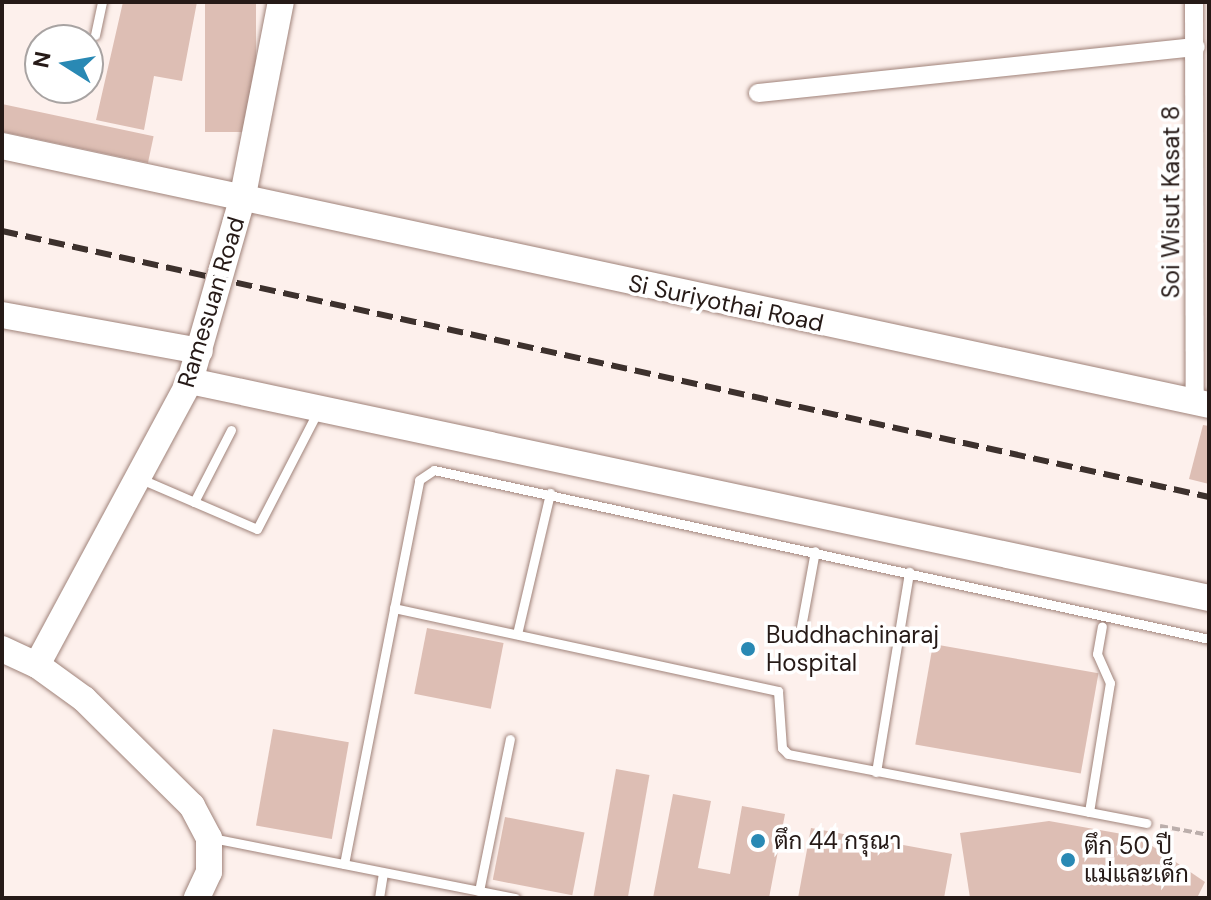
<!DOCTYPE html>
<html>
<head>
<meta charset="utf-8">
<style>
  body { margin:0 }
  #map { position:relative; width:1211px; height:900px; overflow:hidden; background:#fdf0ec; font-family:"DM Sans",Sarabun,sans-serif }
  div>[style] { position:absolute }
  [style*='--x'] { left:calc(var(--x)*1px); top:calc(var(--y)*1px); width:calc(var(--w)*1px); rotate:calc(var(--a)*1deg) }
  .building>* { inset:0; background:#ddbeb4; transform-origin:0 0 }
  .path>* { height:4px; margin-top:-2px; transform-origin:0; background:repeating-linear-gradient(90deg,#bbaeab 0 8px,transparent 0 12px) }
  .roads { filter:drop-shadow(0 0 2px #a0837a) drop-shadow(0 0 2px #a0837a) }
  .lane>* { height:9px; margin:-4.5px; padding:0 4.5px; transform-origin:4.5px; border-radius:4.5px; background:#fff }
  .street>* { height:18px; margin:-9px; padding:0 9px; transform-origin:9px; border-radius:9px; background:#fff }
  .secondary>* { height:26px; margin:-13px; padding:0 13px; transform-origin:13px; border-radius:13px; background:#fff }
  .rail>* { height:6px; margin-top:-3px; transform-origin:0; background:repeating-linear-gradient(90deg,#3d312d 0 16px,transparent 0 24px) }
  .dots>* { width:22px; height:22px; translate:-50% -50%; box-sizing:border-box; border:4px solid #fff; border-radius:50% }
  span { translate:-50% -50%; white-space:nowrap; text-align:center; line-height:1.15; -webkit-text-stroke:7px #fff; paint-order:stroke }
  .street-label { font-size:24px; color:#261a17 }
  .poi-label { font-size:24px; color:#261a17 }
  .left { translate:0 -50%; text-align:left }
  .frame { position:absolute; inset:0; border:4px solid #261a17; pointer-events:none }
  .north { position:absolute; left:24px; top:24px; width:80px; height:80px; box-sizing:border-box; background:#fff; border:2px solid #a8a3a2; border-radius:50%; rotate:281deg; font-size:22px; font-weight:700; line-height:32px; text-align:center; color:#261a17 }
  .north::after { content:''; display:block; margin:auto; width:28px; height:36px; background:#2989b4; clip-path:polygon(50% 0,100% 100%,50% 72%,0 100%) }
</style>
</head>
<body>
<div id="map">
  <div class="building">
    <i style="clip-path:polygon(123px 2px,197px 2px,182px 81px,154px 76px,144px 130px,96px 120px)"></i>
    <i style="left:205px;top:2px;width:51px;height:130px"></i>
    <i style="left:2px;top:104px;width:155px;height:27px;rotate:12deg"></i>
    <i style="clip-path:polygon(1203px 425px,1209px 426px,1209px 484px,1189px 479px)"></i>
    <i style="left:427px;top:628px;width:78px;height:67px;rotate:11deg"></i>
    <i style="left:933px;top:644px;width:168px;height:102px;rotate:10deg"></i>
    <i style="left:273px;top:729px;width:77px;height:98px;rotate:10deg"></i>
    <i style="left:616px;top:769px;width:34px;height:131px;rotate:10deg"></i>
    <i style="clip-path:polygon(673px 794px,711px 801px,698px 868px,730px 874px,742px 806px,785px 814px,769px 898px,653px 898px)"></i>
    <i style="left:505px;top:817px;width:81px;height:64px;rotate:11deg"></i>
    <i style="clip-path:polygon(1049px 821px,1139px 837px,1205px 882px,1197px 898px,970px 898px,960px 833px)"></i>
    <i style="clip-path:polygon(811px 828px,952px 854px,944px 898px,798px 898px)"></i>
  </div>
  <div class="path">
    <i style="--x:1160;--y:826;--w:50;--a:10.4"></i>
  </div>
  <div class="roads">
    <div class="lane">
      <i style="--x:95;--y:35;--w:34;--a:-78"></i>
      <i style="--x:141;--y:479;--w:126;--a:23.3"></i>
      <i style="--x:257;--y:529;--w:135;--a:-62.7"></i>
      <i style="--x:194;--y:502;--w:81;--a:-62.8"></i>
      <i style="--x:394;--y:608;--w:393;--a:12.2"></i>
      <i style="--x:778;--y:691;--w:57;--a:86"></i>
      <i style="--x:782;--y:748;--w:8;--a:45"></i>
      <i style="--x:788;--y:754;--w:365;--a:10.9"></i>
      <i style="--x:801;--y:627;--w:77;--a:-79.6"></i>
      <i style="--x:517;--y:634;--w:145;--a:-76.8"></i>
      <i style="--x:876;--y:772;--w:203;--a:-80.6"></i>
      <i style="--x:1089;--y:812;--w:131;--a:-80.8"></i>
      <i style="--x:1110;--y:683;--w:32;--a:-114"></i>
      <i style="--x:1097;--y:654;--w:28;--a:-80"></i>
      <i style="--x:212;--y:838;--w:309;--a:11.2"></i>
      <i style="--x:344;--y:864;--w:391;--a:-78.9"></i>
      <i style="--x:419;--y:480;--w:18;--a:-34"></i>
      <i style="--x:434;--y:470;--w:793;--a:12.3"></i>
      <i style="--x:479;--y:891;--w:155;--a:-78.5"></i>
      <i style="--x:379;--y:898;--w:26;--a:-81"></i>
    </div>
    <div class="street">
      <i style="--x:1194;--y:2;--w:400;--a:89.9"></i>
      <i style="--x:758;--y:93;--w:440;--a:-6"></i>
    </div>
    <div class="secondary">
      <i style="--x:2;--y:146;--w:1234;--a:12.11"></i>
      <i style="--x:2;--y:315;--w:201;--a:10.3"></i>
      <i style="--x:190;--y:381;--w:1042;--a:12.02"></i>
      <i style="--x:2;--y:649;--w:38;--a:25"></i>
      <i style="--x:37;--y:665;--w:58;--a:35.9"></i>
      <i style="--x:84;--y:699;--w:152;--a:44.7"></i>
      <i style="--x:192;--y:806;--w:36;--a:62"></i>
      <i style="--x:209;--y:838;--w:34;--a:90"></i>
      <i style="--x:209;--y:872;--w:29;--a:115"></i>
      <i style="--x:37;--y:665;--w:323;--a:-61.7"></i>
      <i style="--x:190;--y:381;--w:188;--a:-74"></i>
      <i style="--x:242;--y:200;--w:202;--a:-78.9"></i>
    </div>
  </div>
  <div class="rail">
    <i style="--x:2;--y:231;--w:1236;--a:12.43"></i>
  </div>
  <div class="dots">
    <i style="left:748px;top:649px;background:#2989b4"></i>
    <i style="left:758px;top:841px;background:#2989b4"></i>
    <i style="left:1068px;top:860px;background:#2989b4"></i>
  </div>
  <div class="street-label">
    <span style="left:1171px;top:202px;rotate:-90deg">Soi Wisut Kasat 8</span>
    <span style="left:211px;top:302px;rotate:-73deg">Ramesuan Road</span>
    <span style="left:726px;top:303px;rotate:12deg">Si Suriyothai Road</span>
  </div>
  <div class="poi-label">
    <span class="left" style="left:766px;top:649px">Buddhachinaraj<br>Hospital</span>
    <span class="left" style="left:774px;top:841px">ตึก 44 กรุณา</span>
    <span class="left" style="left:1084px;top:860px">ตึก 50 ปี<br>แม่และเด็ก</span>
  </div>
  <div class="frame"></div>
  <div class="north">N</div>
</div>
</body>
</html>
